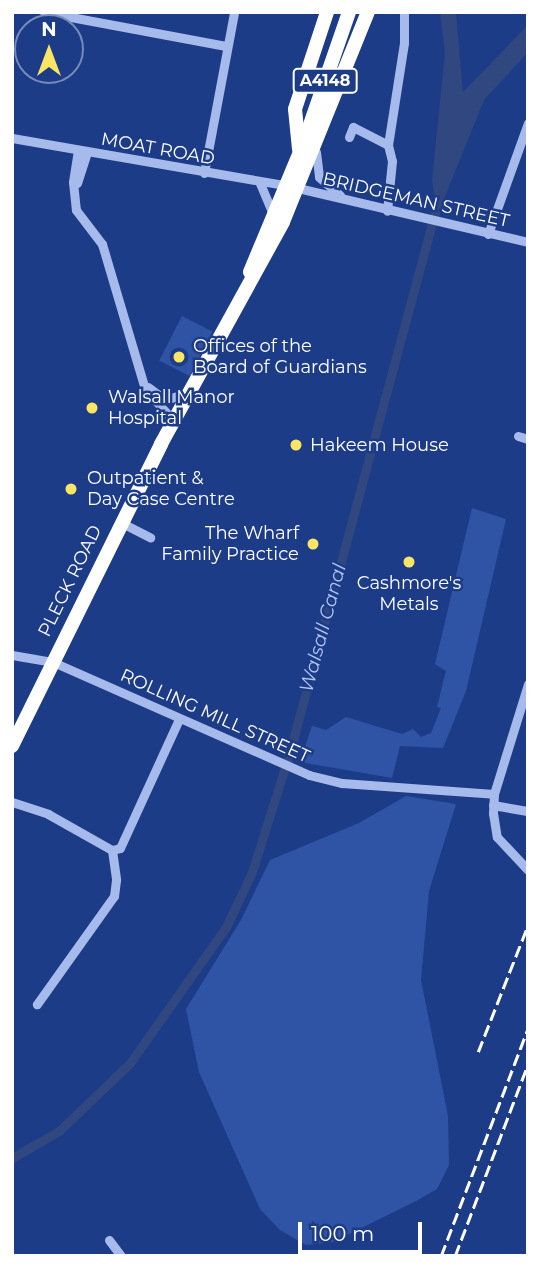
<!DOCTYPE html>
<html>
<head>
<meta charset="utf-8">
<style>
  body { margin:0 }
  #map { position:relative; width:540px; height:1268px; overflow:hidden; background:#1d3c88; font-family:Montserrat,sans-serif }
  div>[style] { position:absolute }
  [style*='--x'] { left:calc(var(--x)*1px); top:calc(var(--y)*1px); width:calc(var(--w)*1px); rotate:calc(var(--a)*1deg) }
  .green>* { inset:0; background:#3054a5; transform-origin:0 0 }
  .water>* { inset:0; background:#30477f }
  .canal>* { height:9px; margin:-4.5px; padding:0 4.5px; transform-origin:4.5px; border-radius:4.5px; background:#30477f }
  .minor>* { height:9px; margin:-4.5px; padding:0 4.5px; transform-origin:4.5px; border-radius:4.5px; background:#a6bbeb }
  .highway>* { height:14px; margin:-7px; padding:0 7px; transform-origin:7px; border-radius:7px; background:#fff }
  .rail>* { height:2.5px; margin-top:-1.25px; transform-origin:0; background:repeating-linear-gradient(90deg,#fff 0 12px,transparent 0 17px) }
  .dots>* { width:19px; height:19px; translate:-50% -50%; box-sizing:border-box; border:4px solid #1d3c88; border-radius:50% }
  span { translate:-50% -50%; white-space:nowrap; text-align:center; line-height:1.15; -webkit-text-stroke:5px #1d3c88; paint-order:stroke }
  .shield-label span { padding:2px 5px; background:#1d3c88; border:2px solid; border-radius:5px; -webkit-text-stroke-width:0 }
  .shield-label { font-size:16px; color:#fff; font-weight:700 }
  .street-label { font-size:18px; color:#fff }
  .poi-label { font-size:18px; color:#fff }
  .left { translate:0 -50%; text-align:left }
  .right { translate:-100% -50%; text-align:right }
  .water-label { font-size:19px; color:#b2c6f3; font-style:italic }
  .frame { position:absolute; inset:0; border:14px solid #fff; pointer-events:none }
  .north { position:absolute; left:14px; top:14px; width:70px; height:70px; box-sizing:border-box; background:#1d3c88; border:2px solid #778ab8; border-radius:50%; rotate:0deg; font-size:19px; font-weight:700; line-height:28px; text-align:center; color:#fff }
  .north::after { content:''; display:block; margin:auto; width:24px; height:32px; background:#fbe664; clip-path:polygon(50% 0,100% 100%,50% 72%,0 100%) }
  .scale { position:absolute; left:298px; top:1222px; width:124px; height:32px; box-sizing:border-box; border:4px solid #fff; border-top:0; padding-left:9px; font-size:21px; line-height:24px; white-space:nowrap; color:#fff; -webkit-text-stroke:5px #1d3c88; paint-order:stroke }
</style>
</head>
<body>
<div id="map">
  <div class="green">
    <i style="left:182px;top:316px;width:34px;height:50px;rotate:27deg"></i>
    <i style="clip-path:polygon(472px 508px,506px 519px,466px 691px,443px 748px,400px 746px,392px 778px,300px 762px,312px 726px,326px 730px,346px 717px,402px 734px,413px 729px,421px 737px,431px 733px,441px 708px,437px 707px,446px 671px,435px 664px)"></i>
    <i style="clip-path:polygon(406px 796px,456px 804px,429px 891px,421px 980px,448px 1116px,449px 1165px,437px 1189px,418px 1200px,333px 1242px,306px 1245px,280px 1230px,260px 1209px,199px 1072px,186px 1009px,241px 920px,270px 860px,359px 823px)"></i>
  </div>
  <div class="water">
    <i style="clip-path:polygon(440px 12px,456px 13px,463px 92px,528px 25px,528px 52px,484px 100px,440px 209px,436px 207px,432px 180px,445px 52px)"></i>
  </div>
  <div class="canal">
    <i style="--x:12;--y:1158;--w:54;--a:-29.9"></i>
    <i style="--x:59;--y:1131;--w:98;--a:-43.8"></i>
    <i style="--x:130;--y:1063;--w:166;--a:-54.8"></i>
    <i style="--x:226;--y:927;--w:61;--a:-64.7"></i>
    <i style="--x:252;--y:872;--w:123;--a:-72.5"></i>
    <i style="--x:289;--y:755;--w:578;--a:-74.95"></i>
  </div>
  <div class="minor">
    <i style="--x:44;--y:12;--w:185;--a:10.6"></i>
    <i style="--x:349;--y:137;--w:11;--a:-68"></i>
    <i style="--x:353;--y:127;--w:39;--a:27"></i>
    <i style="--x:388;--y:145;--w:16;--a:76"></i>
    <i style="--x:392;--y:161;--w:50;--a:95.7"></i>
    <i style="--x:12;--y:138;--w:277;--a:9.8"></i>
    <i style="--x:285;--y:185;--w:250;--a:13.2"></i>
    <i style="--x:388;--y:145;--w:103;--a:-81.1"></i>
    <i style="--x:404;--y:43;--w:31;--a:-90"></i>
    <i style="--x:78;--y:150;--w:32;--a:99"></i>
    <i style="--x:73;--y:182;--w:28;--a:84"></i>
    <i style="--x:76;--y:210;--w:43;--a:52.6"></i>
    <i style="--x:102;--y:244;--w:151;--a:73.5"></i>
    <i style="--x:145;--y:389;--w:42;--a:47.9"></i>
    <i style="--x:316;--y:152;--w:25;--a:83"></i>
    <i style="--x:319;--y:177;--w:28;--a:41"></i>
    <i style="--x:204;--y:173;--w:164;--a:-79.4"></i>
    <i style="--x:259;--y:181;--w:36;--a:67"></i>
    <i style="--x:77;--y:183;--w:33;--a:-72"></i>
    <i style="--x:488;--y:234;--w:118;--a:-70.2"></i>
    <i style="--x:148;--y:387;--w:21;--a:37"></i>
    <i style="--x:165;--y:400;--w:23;--a:-18"></i>
    <i style="--x:518;--y:436;--w:10;--a:17"></i>
    <i style="--x:120;--y:522;--w:34;--a:27"></i>
    <i style="--x:12;--y:655;--w:42;--a:9.7"></i>
    <i style="--x:53;--y:662;--w:280;--a:23.8"></i>
    <i style="--x:309;--y:775;--w:34;--a:14"></i>
    <i style="--x:342;--y:783;--w:152;--a:4.1"></i>
    <i style="--x:528;--y:684;--w:115;--a:107.2"></i>
    <i style="--x:494;--y:794;--w:19;--a:93"></i>
    <i style="--x:493;--y:813;--w:24;--a:81"></i>
    <i style="--x:497;--y:837;--w:45;--a:46.8"></i>
    <i style="--x:12;--y:802;--w:38;--a:18"></i>
    <i style="--x:48;--y:814;--w:73;--a:29.4"></i>
    <i style="--x:112;--y:850;--w:30;--a:82"></i>
    <i style="--x:116;--y:880;--w:16;--a:97"></i>
    <i style="--x:114;--y:896;--w:133;--a:125.5"></i>
    <i style="--x:493;--y:805;--w:36;--a:10"></i>
    <i style="--x:112;--y:850;--w:8;--a:-14"></i>
    <i style="--x:120;--y:848;--w:142;--a:-65.4"></i>
    <i style="--x:109;--y:1240;--w:20;--a:53"></i>
  </div>
  <div class="highway">
    <i style="--x:299;--y:149;--w:40;--a:-95.7"></i>
    <i style="--x:295;--y:109;--w:102;--a:-71.7"></i>
    <i style="--x:250;--y:272;--w:141;--a:-67.4"></i>
    <i style="--x:304;--y:142;--w:138;--a:-70.9"></i>
    <i style="--x:12;--y:746;--w:337;--a:-63.7"></i>
    <i style="--x:161;--y:444;--w:253;--a:-61.2"></i>
    <i style="--x:283;--y:222;--w:227;--a:-68"></i>
  </div>
  <div class="rail">
    <i style="--x:478;--y:1052;--w:136;--a:-68.5"></i>
    <i style="--x:441;--y:1256;--w:244;--a:-69.1"></i>
    <i style="--x:455;--y:1256;--w:205;--a:-69.2"></i>
  </div>
  <div class="dots">
    <i style="left:179px;top:357px;background:#fbe664"></i>
    <i style="left:92px;top:408px;background:#fbe664"></i>
    <i style="left:296px;top:445px;background:#fbe664"></i>
    <i style="left:71px;top:489px;background:#fbe664"></i>
    <i style="left:313px;top:544px;background:#fbe664"></i>
    <i style="left:409px;top:562px;background:#fbe664"></i>
  </div>
  <div class="shield-label">
    <span style="left:325px;top:81px">A4148</span>
  </div>
  <div class="street-label">
    <span style="left:158px;top:149px;rotate:10deg">MOAT ROAD</span>
    <span style="left:416px;top:200px;rotate:13deg">BRIDGEMAN STREET</span>
    <span style="left:70px;top:581px;rotate:-64deg">PLECK ROAD</span>
    <span style="left:215px;top:716px;rotate:24deg">ROLLING MILL STREET</span>
  </div>
  <div class="poi-label">
    <span class="left" style="left:193px;top:357px">Offices of the<br>Board of Guardians</span>
    <span class="left" style="left:108px;top:408px">Walsall Manor<br>Hospital</span>
    <span class="left" style="left:310px;top:445px">Hakeem House</span>
    <span class="left" style="left:87px;top:489px">Outpatient &amp;<br>Day Case Centre</span>
    <span class="right" style="left:299px;top:544px">The Wharf<br>Family Practice</span>
    <span style="left:409px;top:594px">Cashmore's<br>Metals</span>
  </div>
  <div class="water-label">
    <span style="left:323px;top:628px;rotate:-75deg">Walsall Canal</span>
  </div>
  <div class="frame"></div>
  <div class="north">N</div>
  <div class="scale">100 m</div>
</div>
</body>
</html>
